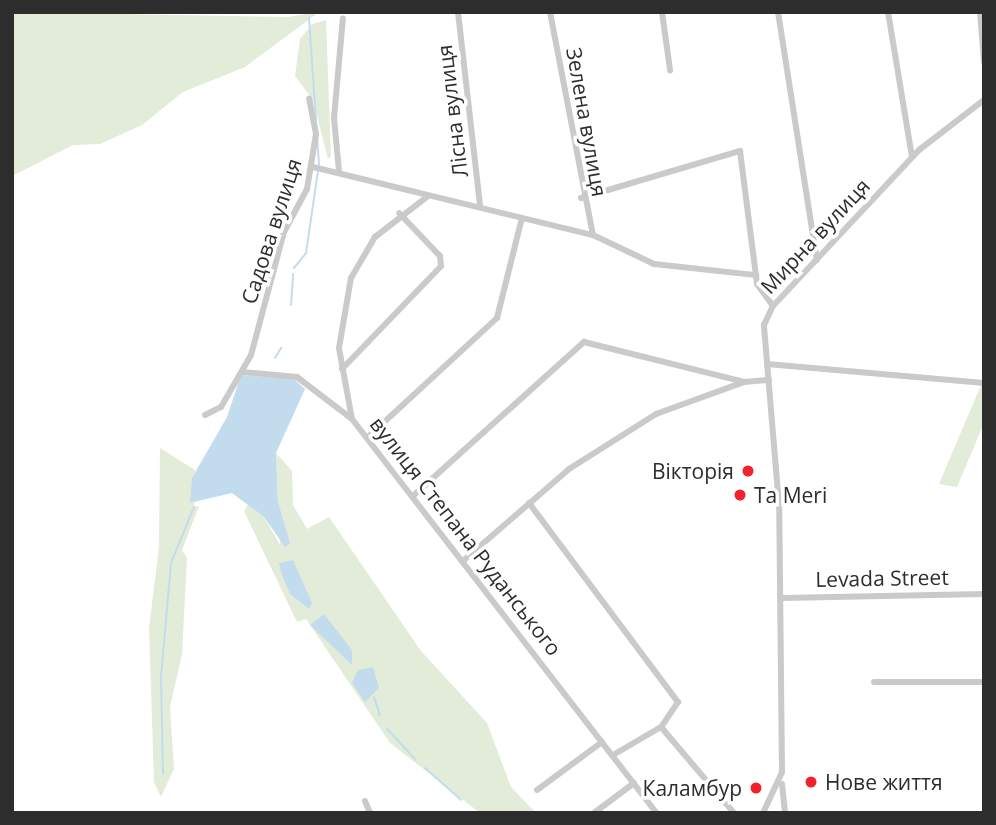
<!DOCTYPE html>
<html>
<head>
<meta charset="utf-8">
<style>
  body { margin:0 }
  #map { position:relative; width:996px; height:825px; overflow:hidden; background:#fff; font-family:"Open Sans",sans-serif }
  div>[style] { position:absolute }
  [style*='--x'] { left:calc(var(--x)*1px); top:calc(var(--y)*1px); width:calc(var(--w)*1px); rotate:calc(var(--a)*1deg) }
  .green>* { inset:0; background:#e2ecd9 }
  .water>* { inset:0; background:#c3dced }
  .stream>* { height:2px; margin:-1px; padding:0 1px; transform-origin:1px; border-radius:1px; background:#c3dced }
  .minor>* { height:6px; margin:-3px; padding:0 3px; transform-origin:3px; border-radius:3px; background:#cacaca }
  .dots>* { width:19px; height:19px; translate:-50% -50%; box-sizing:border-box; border:4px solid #fff; border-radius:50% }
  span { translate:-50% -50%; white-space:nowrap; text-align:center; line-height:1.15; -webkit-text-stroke:7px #fff; paint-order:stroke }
  .street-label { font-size:21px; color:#2d2d2d }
  .poi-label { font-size:21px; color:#2d2d2d }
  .right { translate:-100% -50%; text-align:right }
  .left { translate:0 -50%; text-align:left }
  .frame { position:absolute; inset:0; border:14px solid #2d2d2d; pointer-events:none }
</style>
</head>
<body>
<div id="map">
  <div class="green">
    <i style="clip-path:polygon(12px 12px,288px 17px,319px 12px,245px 67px,183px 92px,142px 125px,100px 144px,73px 145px,12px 176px)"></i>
    <i style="clip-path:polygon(326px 20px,331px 156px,328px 159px,313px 100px,295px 76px,300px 39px,312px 24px)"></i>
    <i style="clip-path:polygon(984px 378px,984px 423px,957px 487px,939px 484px)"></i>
    <i style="clip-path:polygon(160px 448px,195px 470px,194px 507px,199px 506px,182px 550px,187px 558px,182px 654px,170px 707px,174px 769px,161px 797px,154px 782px,149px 628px,159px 547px)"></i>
    <i style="clip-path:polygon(276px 453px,292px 471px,293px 505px,307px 529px,329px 517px,421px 651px,487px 723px,511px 787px,536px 813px,480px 813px,390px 743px,306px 619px,297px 622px,244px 511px,248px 505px,264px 517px,280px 545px)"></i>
  </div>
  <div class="water">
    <i style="clip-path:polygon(241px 375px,294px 379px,305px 389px,276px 453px,278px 502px,290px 543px,285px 547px,264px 517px,232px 493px,190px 503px,192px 478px,227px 417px)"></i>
    <i style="clip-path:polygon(293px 560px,312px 603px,309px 609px,290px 594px,282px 575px,279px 563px)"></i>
    <i style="clip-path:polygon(324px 614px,352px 650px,352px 665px,310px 625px)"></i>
    <i style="clip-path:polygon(373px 667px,379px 688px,365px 702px,352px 683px,358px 670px)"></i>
  </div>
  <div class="stream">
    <i style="--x:309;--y:18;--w:147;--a:86.1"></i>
    <i style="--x:294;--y:268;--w:19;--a:-51"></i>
    <i style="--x:306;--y:253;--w:83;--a:-81.7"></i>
    <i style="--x:291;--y:305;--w:31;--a:-86"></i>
    <i style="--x:275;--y:358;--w:12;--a:-59"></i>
    <i style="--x:374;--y:697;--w:19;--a:72"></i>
    <i style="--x:387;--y:729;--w:42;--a:46.9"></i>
    <i style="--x:425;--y:768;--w:48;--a:41.6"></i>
    <i style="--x:163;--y:774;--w:97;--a:-91.2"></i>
    <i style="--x:161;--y:677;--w:114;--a:-85"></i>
    <i style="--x:171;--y:563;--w:61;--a:-67.7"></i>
  </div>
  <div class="minor">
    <i style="--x:458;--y:12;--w:195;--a:83.5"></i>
    <i style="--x:550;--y:12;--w:227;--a:79.1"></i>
    <i style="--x:662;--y:12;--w:59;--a:82.1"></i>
    <i style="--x:778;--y:12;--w:251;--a:81.1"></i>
    <i style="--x:888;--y:12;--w:147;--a:80.6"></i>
    <i style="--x:980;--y:12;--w:50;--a:85.4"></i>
    <i style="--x:313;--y:167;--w:288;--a:13.7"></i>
    <i style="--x:593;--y:235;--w:68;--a:25.4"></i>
    <i style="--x:654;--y:264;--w:103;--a:6.2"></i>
    <i style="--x:339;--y:171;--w:53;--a:-95.4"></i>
    <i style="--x:334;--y:118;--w:100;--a:-84.9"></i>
    <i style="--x:581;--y:198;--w:166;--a:-16.5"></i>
    <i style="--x:740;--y:151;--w:134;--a:82.7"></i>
    <i style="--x:757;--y:284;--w:27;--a:54"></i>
    <i style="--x:767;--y:364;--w:218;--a:5"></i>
    <i style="--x:342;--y:369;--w:143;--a:-46.1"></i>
    <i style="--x:441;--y:266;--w:10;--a:-96"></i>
    <i style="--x:440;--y:256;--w:59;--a:-133.6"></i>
    <i style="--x:242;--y:372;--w:55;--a:5.2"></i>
    <i style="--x:297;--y:377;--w:69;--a:37.4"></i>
    <i style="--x:352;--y:419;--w:498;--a:52.3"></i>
    <i style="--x:205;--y:415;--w:18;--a:-27"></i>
    <i style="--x:221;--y:407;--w:60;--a:-60"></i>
    <i style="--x:251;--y:355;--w:127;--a:-75"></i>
    <i style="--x:284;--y:232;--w:49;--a:-61.9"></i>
    <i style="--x:307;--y:189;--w:56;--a:-80.7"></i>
    <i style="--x:316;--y:134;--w:36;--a:-101"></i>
    <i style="--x:352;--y:419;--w:72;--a:-100.4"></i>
    <i style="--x:339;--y:348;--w:71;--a:-80.3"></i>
    <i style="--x:351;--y:278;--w:48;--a:-59.7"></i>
    <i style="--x:375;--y:237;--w:66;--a:-37.6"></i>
    <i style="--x:368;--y:437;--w:176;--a:-42.7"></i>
    <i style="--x:497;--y:318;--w:103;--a:-76"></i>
    <i style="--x:414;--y:495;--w:229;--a:-42"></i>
    <i style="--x:584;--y:342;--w:165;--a:14"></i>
    <i style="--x:529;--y:503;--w:249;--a:53.2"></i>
    <i style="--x:678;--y:702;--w:30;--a:124"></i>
    <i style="--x:464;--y:560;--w:139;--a:-40.9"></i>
    <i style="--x:569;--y:469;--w:103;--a:-32.3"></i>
    <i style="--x:656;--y:414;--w:94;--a:-20"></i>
    <i style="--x:744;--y:382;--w:25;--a:-5"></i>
    <i style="--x:782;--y:598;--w:202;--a:-1.1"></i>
    <i style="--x:874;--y:682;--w:110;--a:0"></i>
    <i style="--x:613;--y:755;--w:56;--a:-30.3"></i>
    <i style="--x:661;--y:727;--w:113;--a:49.7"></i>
    <i style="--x:782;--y:784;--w:29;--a:84"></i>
    <i style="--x:537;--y:790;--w:81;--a:-36.4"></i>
    <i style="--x:365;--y:801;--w:13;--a:67"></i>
    <i style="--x:594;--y:813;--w:50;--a:-36.9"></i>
    <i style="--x:763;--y:813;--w:45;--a:-65.1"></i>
    <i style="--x:782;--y:772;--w:267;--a:-90.6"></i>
    <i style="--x:779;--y:505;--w:181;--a:-94.8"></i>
    <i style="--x:764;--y:325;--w:21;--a:-65"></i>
    <i style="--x:773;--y:306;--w:214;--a:-46.9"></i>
    <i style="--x:919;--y:150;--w:82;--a:-37.6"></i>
  </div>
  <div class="dots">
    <i style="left:748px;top:471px;background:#f0232d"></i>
    <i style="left:740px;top:495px;background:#f0232d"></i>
    <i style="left:811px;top:782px;background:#f0232d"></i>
    <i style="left:756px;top:788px;background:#f0232d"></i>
  </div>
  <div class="street-label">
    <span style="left:452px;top:111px;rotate:-97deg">Лісна вулиця</span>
    <span style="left:587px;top:122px;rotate:80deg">Зелена вулиця</span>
    <span style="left:271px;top:231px;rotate:-72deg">Садова вулиця</span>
    <span style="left:815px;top:236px;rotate:-47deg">Мирна вулиця</span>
    <span style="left:466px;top:536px;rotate:52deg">вулиця Степана Руданського</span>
    <span style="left:882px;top:578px;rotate:-1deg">Levada Street</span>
  </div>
  <div class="poi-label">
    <span class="right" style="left:734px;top:471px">Вікторія</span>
    <span class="left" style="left:754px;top:495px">Ta Meri</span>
    <span class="left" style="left:825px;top:782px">Нове життя</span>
    <span class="right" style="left:742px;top:788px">Каламбур</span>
  </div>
  <div class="frame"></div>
</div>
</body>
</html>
